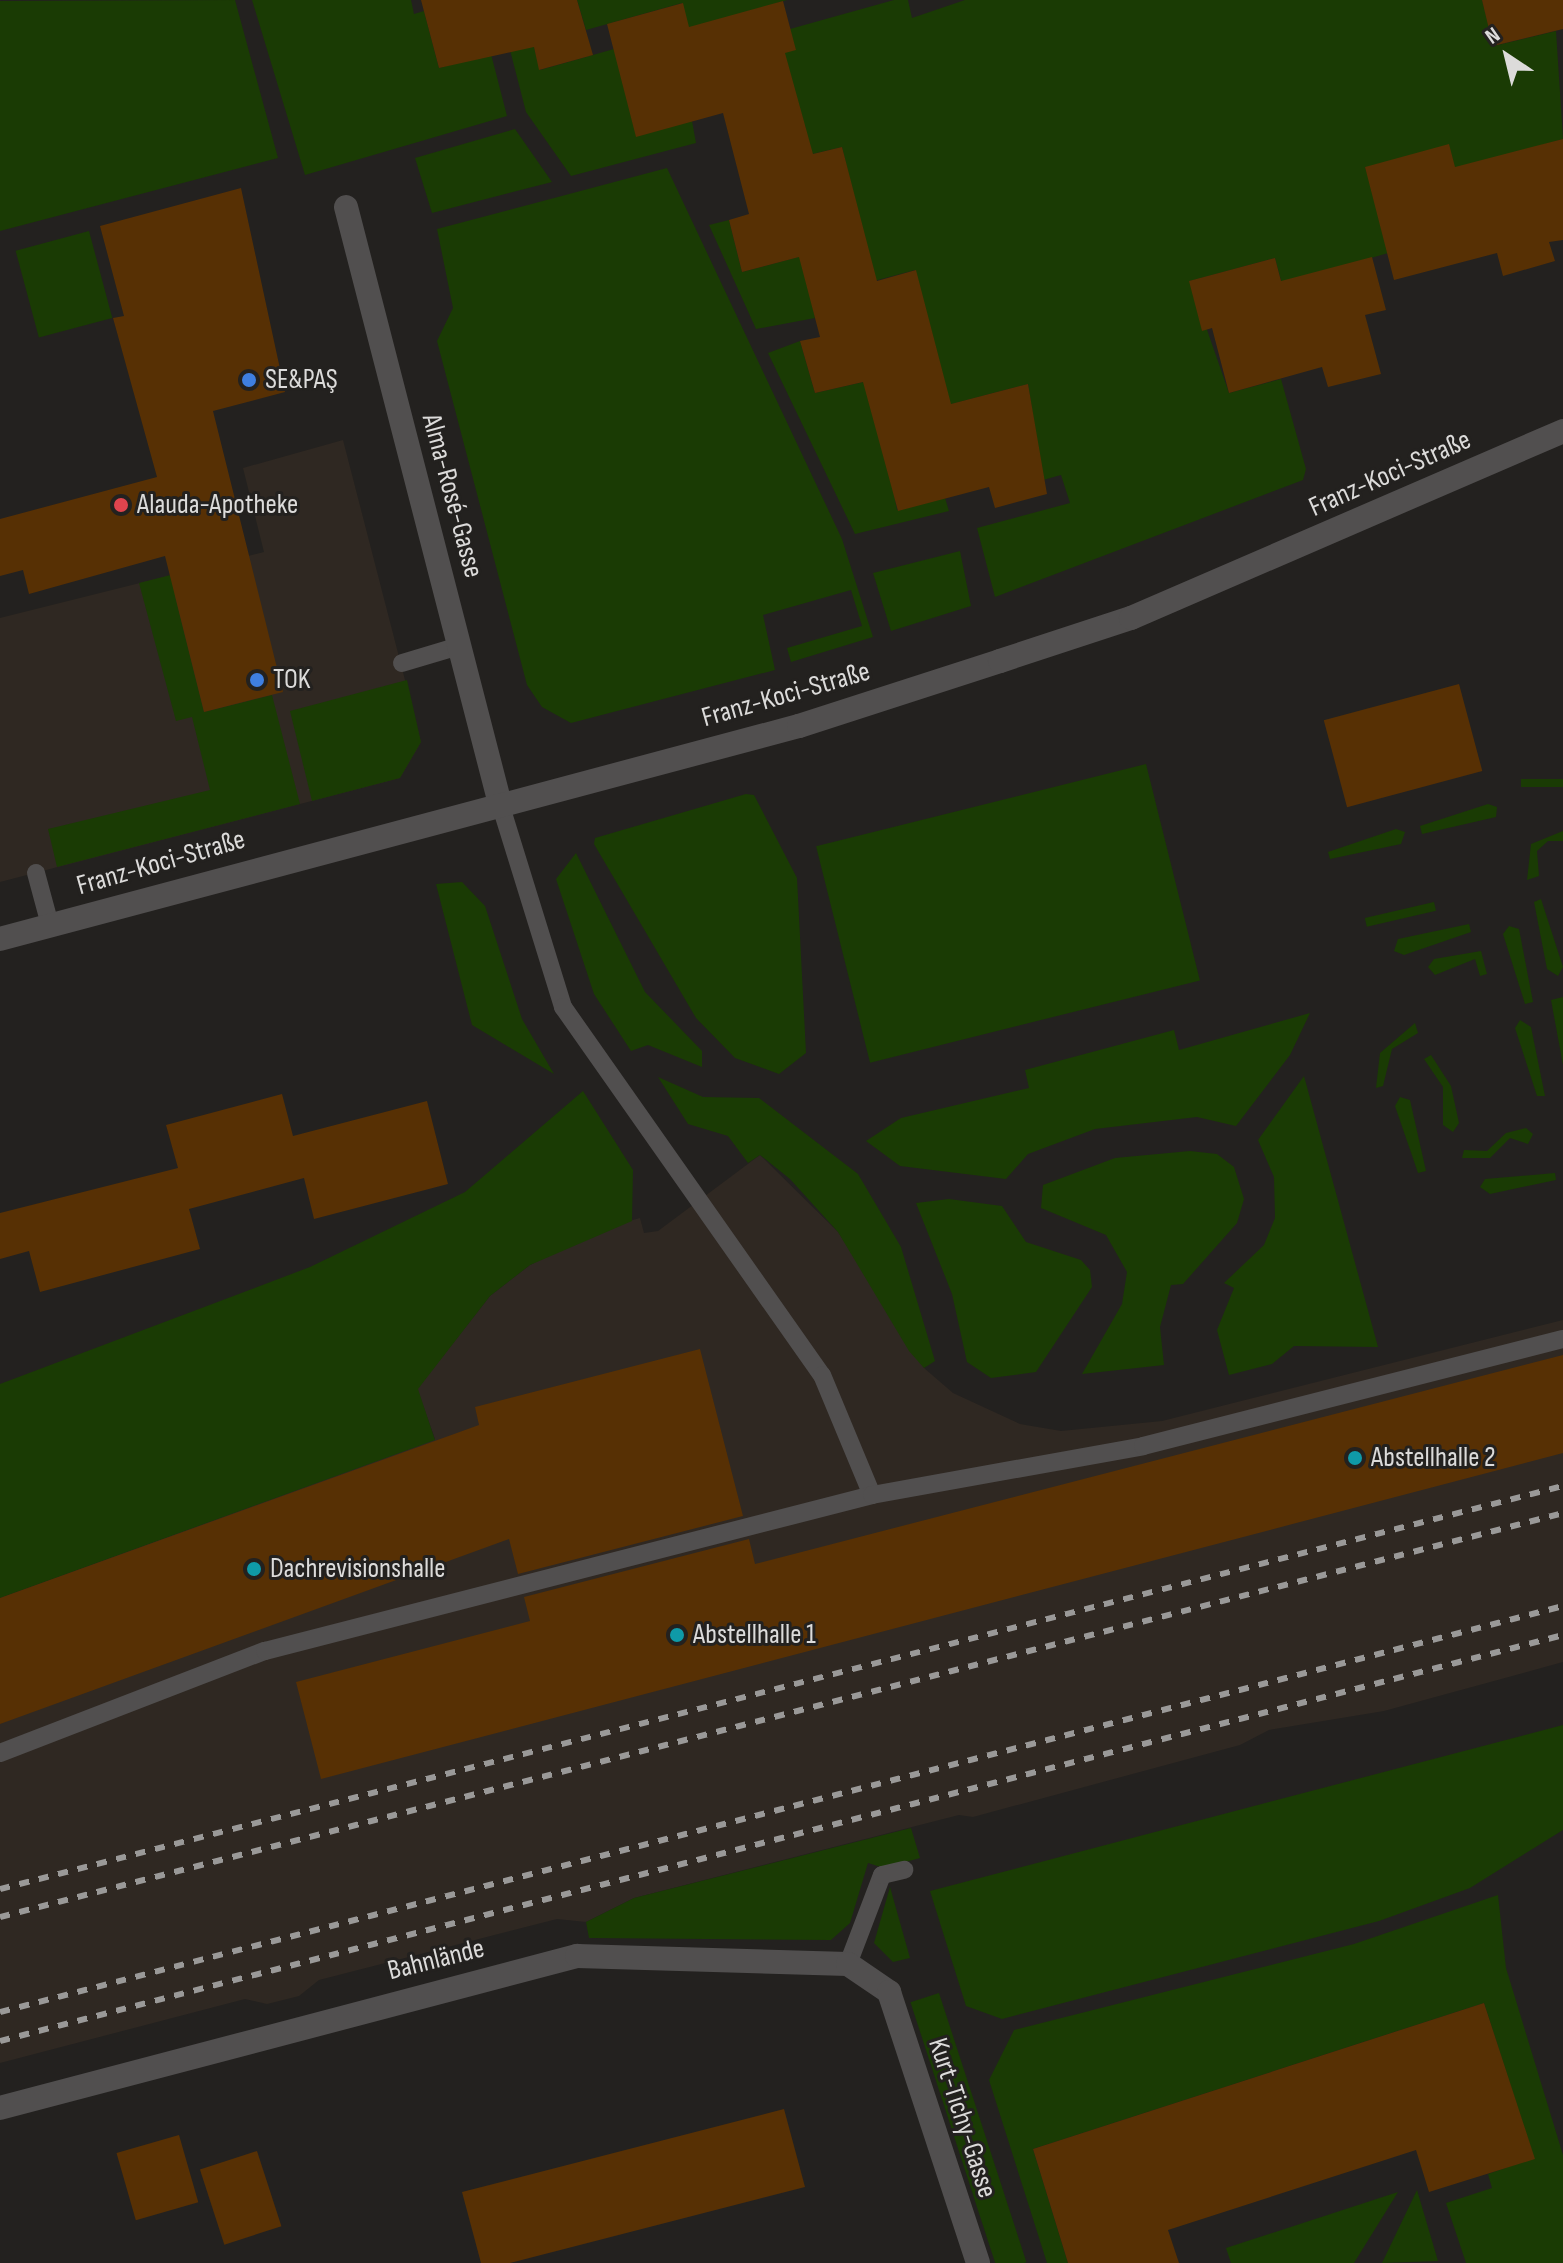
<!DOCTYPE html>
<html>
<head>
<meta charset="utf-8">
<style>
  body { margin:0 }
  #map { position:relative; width:1563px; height:2263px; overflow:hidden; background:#23211f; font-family:"Sofia Sans Condensed",sans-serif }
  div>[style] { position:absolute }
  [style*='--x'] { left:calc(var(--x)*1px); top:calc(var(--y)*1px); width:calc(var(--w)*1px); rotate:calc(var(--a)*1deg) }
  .built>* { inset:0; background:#2f2822 }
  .green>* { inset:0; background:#1a3b04; transform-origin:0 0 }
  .building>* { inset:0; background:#573004; transform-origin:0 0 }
  .lane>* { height:18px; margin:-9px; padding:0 9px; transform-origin:9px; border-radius:9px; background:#514f4f }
  .street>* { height:24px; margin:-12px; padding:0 12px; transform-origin:12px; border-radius:12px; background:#514f4f }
  .rail>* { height:6px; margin-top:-3px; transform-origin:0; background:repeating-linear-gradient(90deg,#9a9998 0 10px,transparent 0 20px) }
  .dots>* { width:22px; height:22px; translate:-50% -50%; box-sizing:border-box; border:4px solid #23211f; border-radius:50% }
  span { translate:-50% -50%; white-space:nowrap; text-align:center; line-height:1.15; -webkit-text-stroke:6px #23211f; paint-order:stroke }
  .poi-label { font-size:28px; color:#dcdbda }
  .left { translate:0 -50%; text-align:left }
  .street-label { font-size:28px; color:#dcdbda }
  .north { position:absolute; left:1467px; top:16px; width:80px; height:80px; -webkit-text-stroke:6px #23211f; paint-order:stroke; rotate:325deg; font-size:22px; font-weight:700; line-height:32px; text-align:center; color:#dcdbda }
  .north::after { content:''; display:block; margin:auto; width:28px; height:36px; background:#dcdbda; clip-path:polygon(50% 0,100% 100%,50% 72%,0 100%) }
</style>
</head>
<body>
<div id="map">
  <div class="built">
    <i style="clip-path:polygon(343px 440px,421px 742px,400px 778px,0 882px,0 618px,264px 552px,243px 468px)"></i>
    <i style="clip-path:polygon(760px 1155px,838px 1232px,924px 1368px,953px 1393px,1020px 1424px,1061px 1431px,1162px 1421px,1563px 1320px,1563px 1662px,1384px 1711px,1269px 1730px,1240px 1745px,973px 1817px,959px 1815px,634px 1898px,586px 1922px,557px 1919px,319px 1980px,299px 1996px,267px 2004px,245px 1999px,0 2063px,0 1598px,435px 1439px,417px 1389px,490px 1296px,530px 1265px,608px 1227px,640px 1218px,644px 1233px,658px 1231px)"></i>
  </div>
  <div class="green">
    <i style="clip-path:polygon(235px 0,278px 158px,0 231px,0 1px)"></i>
    <i style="clip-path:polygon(252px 0,411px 0,414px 14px,424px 11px,439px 68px,491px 54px,507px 116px,305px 175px)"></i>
    <i style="clip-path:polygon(577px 0,787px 0,689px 29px,682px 3px,586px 30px)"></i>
    <i style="clip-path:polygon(894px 0,908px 0,912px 18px,965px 0,1482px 0,1494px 46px,1556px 31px,1563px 139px,1456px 170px,1365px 167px,1395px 251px,1282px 284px,1275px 258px,1190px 281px,1229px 393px,1281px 379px,1306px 469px,1303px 480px,995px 597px,977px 528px,1070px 503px,1061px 475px,1043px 480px,1028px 384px,944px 406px,915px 270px,874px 281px,842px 147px,804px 156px,806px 129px,777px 55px,790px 29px)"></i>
    <i style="clip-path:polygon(533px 43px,540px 70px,614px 49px,692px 121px,696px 143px,571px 176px,526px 112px,510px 50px)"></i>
    <i style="clip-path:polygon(515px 129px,552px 182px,432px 213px,415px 158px)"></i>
    <i style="clip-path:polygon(667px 168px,842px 539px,873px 637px,791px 662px,787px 648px,862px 626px,851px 590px,763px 615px,775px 670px,571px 723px,542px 707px,527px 685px,437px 341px,453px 308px,437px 229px)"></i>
    <i style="clip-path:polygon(729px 220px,742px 272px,802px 256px,815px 318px,756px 329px,709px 225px)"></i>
    <i style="left:89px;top:231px;width:90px;height:76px;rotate:75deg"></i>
    <i style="clip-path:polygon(800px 341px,815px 393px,872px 380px,897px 510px,945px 498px,949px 511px,855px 534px,768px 353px)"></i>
    <i style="clip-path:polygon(960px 551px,971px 606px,891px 631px,873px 573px)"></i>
    <i style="clip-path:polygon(234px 559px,239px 579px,175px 596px,204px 712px,272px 695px,300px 804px,57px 867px,48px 829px,210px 790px,192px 717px,176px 721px,139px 583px)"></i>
    <i style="clip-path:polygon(407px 680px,421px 742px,400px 778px,312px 801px,290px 711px)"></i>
    <i style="left:1146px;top:764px;width:223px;height:340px;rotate:76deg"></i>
    <i style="left:1563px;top:779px;width:8px;height:42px;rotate:90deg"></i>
    <i style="clip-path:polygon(746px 794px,754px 795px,797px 878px,806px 1053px,779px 1074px,735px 1058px,696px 1018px,594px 844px,595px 838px)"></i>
    <i style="clip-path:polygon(1488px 804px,1497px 807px,1496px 817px,1422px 834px,1420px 826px)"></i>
    <i style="clip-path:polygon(1396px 829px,1405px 832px,1401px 844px,1330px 859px,1328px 852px)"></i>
    <i style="clip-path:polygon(1563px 831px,1563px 841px,1548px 841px,1537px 851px,1539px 876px,1527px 880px,1531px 844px)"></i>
    <i style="clip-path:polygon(576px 853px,645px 992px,702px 1051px,702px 1067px,648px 1045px,631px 1051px,594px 994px,556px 879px)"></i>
    <i style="clip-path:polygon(462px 882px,485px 906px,522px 1019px,554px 1074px,472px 1025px,436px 884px)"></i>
    <i style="clip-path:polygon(1541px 899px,1563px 967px,1558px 976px,1547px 969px,1534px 902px)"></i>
    <i style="left:1434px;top:902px;width:9px;height:71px;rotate:77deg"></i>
    <i style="clip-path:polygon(1469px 924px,1471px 932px,1404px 955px,1394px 951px,1398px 939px)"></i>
    <i style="clip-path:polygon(1509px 926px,1519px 929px,1533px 1002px,1525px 1004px,1503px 934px)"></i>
    <i style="clip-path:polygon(1481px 951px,1487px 974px,1480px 976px,1475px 959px,1435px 975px,1428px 967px,1434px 959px)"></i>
    <i style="clip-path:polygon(1563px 997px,1563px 1065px,1551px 1000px)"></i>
    <i style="clip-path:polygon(1310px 1013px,1290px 1055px,1236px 1126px,1197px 1117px,1095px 1129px,1028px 1154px,1006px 1179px,900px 1166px,866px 1141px,901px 1118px,1029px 1088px,1025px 1070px,1174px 1030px,1179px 1050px)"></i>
    <i style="clip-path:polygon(1520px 1020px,1531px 1027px,1545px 1096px,1537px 1096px,1515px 1028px)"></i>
    <i style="clip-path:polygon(1415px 1023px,1418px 1033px,1392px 1049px,1383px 1086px,1376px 1088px,1380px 1053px)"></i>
    <i style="clip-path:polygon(1431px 1055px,1451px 1086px,1459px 1123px,1453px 1132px,1443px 1125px,1443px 1087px,1424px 1059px)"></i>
    <i style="clip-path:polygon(1304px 1076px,1378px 1347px,1294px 1346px,1272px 1364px,1229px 1375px,1217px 1330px,1234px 1288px,1224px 1283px,1264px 1245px,1275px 1218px,1274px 1177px,1258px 1140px)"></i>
    <i style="clip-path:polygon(658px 1077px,703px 1097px,759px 1098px,858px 1174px,901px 1247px,935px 1361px,924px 1368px,909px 1351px,838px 1232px,790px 1179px,760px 1155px,748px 1163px,728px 1136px,688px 1124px)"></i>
    <i style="clip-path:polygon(583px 1091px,633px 1170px,632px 1221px,530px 1265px,490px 1296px,418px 1389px,435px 1440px,0 1598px,0 1384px,310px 1267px,465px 1192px)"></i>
    <i style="clip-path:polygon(1400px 1097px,1410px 1100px,1426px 1171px,1418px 1173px,1395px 1106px)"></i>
    <i style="clip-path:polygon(1526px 1128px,1533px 1134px,1528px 1144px,1510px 1138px,1490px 1158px,1462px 1158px,1464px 1150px,1487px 1151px,1506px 1133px)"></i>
    <i style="clip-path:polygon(1190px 1151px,1217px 1154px,1234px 1167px,1244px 1199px,1237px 1223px,1183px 1284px,1171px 1285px,1160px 1327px,1164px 1365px,1082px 1374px,1122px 1304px,1127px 1272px,1106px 1235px,1041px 1208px,1043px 1185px,1115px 1158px)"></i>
    <i style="clip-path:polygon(1555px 1173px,1556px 1180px,1490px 1194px,1480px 1187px,1485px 1179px)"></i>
    <i style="clip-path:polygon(949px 1199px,1002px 1206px,1026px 1242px,1081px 1260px,1090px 1270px,1092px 1287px,1036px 1372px,991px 1378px,967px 1362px,952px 1294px,916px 1203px)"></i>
    <i style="clip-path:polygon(1563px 1725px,1563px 1830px,1470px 1888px,1379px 1921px,1002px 2019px,966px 2006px,930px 1891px)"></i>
    <i style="clip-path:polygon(911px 1828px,920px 1858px,884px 1868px,868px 1863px,850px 1923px,831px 1940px,589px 1938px,586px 1922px,634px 1898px)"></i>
    <i style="clip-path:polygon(890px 1887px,910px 1958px,893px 1962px,874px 1943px)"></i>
    <i style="clip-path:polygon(1498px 1895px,1506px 1968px,1563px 2155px,1563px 2263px,1466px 2263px,1446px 2203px,1492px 2188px,1488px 2174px,1534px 2158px,1484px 2003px,1033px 2149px,1068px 2263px,1047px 2263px,989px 2080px,1014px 2030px,1354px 1944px)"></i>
    <i style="left:939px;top:1993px;width:283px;height:30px;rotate:72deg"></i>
    <i style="clip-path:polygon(1417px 2190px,1438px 2261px,1382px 2263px)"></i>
    <i style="clip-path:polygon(1398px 2192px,1354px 2263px,1231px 2263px,1226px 2248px)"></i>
  </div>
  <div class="building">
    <i style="clip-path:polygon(421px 0,577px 0,593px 55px,539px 70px,534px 47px,439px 68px)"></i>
    <i style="clip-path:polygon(1482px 0,1563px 0,1563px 29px,1493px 46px)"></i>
    <i style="clip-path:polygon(783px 1px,796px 50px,785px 53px,813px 154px,842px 147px,877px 281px,916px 270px,951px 404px,1028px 384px,1047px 494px,995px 508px,989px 487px,898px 511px,863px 382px,815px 393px,800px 341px,820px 337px,799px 257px,742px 272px,729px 220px,749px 214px,723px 113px,636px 137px,607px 24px,683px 3px,689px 27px)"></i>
    <i style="clip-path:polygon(1563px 139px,1563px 240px,1549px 242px,1555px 261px,1503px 276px,1497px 253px,1394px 280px,1365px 167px,1449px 144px,1455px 167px)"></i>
    <i style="clip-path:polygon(241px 188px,285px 392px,213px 411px,283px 692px,204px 712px,165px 556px,29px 594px,23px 570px,0 576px,0 519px,157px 477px,113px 318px,124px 316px,100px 226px)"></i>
    <i style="clip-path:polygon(1372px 257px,1386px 310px,1365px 315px,1381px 374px,1328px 387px,1322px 367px,1229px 393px,1212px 328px,1202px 331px,1189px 281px,1275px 258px,1281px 281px)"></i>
    <i style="left:1459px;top:684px;width:90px;height:140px;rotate:75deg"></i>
    <i style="clip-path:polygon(282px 1094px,293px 1136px,427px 1101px,448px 1184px,314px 1219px,304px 1178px,189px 1209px,200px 1249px,40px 1292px,29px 1251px,0 1259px,0 1213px,178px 1168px,166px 1125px)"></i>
    <i style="clip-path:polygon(700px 1349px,743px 1516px,518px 1574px,509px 1539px,0 1724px,0 1598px,479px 1425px,475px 1407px)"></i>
    <i style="clip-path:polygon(1563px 1355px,1563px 1453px,321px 1779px,296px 1682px,530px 1621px,524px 1597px,749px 1539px,755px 1564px)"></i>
    <i style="clip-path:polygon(1484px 2003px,1535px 2159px,1429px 2192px,1416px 2150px,1168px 2230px,1179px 2263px,1068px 2263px,1033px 2149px)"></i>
    <i style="clip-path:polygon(784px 2109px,805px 2187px,510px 2263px,481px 2263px,462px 2192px)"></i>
    <i style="left:179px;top:2135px;width:70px;height:65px;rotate:74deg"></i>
    <i style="left:257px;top:2151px;width:79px;height:60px;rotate:72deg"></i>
  </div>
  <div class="lane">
    <i style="--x:402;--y:663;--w:59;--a:-16.6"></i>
    <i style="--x:499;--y:800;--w:217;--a:72.8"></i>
    <i style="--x:563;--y:1007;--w:450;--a:54.9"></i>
    <i style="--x:822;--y:1375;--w:130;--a:67.4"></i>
    <i style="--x:36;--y:873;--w:54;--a:74.9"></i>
    <i style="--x:0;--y:1753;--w:284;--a:-21.1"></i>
    <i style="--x:265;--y:1651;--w:627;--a:-14.41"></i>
    <i style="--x:872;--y:1495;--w:275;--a:-10.2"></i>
    <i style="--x:1143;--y:1446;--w:433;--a:-14.3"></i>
    <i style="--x:848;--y:1964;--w:95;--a:-69.1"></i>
    <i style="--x:882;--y:1875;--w:23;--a:-13"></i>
  </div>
  <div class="street">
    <i style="--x:346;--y:207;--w:612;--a:75.53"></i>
    <i style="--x:0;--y:939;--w:827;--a:-14.93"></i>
    <i style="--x:799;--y:726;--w:211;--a:-17.9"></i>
    <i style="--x:1000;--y:661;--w:138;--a:-18.2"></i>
    <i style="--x:1131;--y:618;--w:471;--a:-23.4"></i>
    <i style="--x:0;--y:2108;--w:597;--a:-14.76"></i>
    <i style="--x:577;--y:1956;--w:271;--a:1.7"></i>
    <i style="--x:848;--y:1964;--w:50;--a:34.3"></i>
    <i style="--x:889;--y:1992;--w:285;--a:71.8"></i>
  </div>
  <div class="rail">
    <i style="--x:0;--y:1889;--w:1614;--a:-14.46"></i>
    <i style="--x:0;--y:1917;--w:1614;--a:-14.49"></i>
    <i style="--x:0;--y:2012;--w:1615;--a:-14.56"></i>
    <i style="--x:0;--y:2041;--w:1615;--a:-14.56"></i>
  </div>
  <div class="dots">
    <i style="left:249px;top:380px;background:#3f7fe0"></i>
    <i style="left:121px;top:505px;background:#e0444e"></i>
    <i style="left:257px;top:680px;background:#3f7fe0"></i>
    <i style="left:1355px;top:1458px;background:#0f9aa8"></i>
    <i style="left:254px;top:1569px;background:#0f9aa8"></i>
    <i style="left:677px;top:1635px;background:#0f9aa8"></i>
  </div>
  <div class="poi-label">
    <span class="left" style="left:265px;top:380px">SE&amp;PAŞ</span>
    <span class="left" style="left:137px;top:505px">Alauda-Apotheke</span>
    <span class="left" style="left:273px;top:680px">TOK</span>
    <span class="left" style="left:1371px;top:1458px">Abstellhalle 2</span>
    <span class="left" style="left:270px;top:1569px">Dachrevisionshalle</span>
    <span class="left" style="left:693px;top:1635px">Abstellhalle 1</span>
  </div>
  <div class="street-label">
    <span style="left:1390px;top:474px;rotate:-24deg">Franz-Koci-Straße</span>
    <span style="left:452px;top:496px;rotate:75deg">Alma-Rosé-Gasse</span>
    <span style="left:786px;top:695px;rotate:-16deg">Franz-Koci-Straße</span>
    <span style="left:161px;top:863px;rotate:-16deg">Franz-Koci-Straße</span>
    <span style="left:436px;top:1960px;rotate:-14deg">Bahnlände</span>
    <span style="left:962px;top:2118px;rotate:72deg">Kurt-Tichy-Gasse</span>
  </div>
  <div class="north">N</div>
</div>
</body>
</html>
